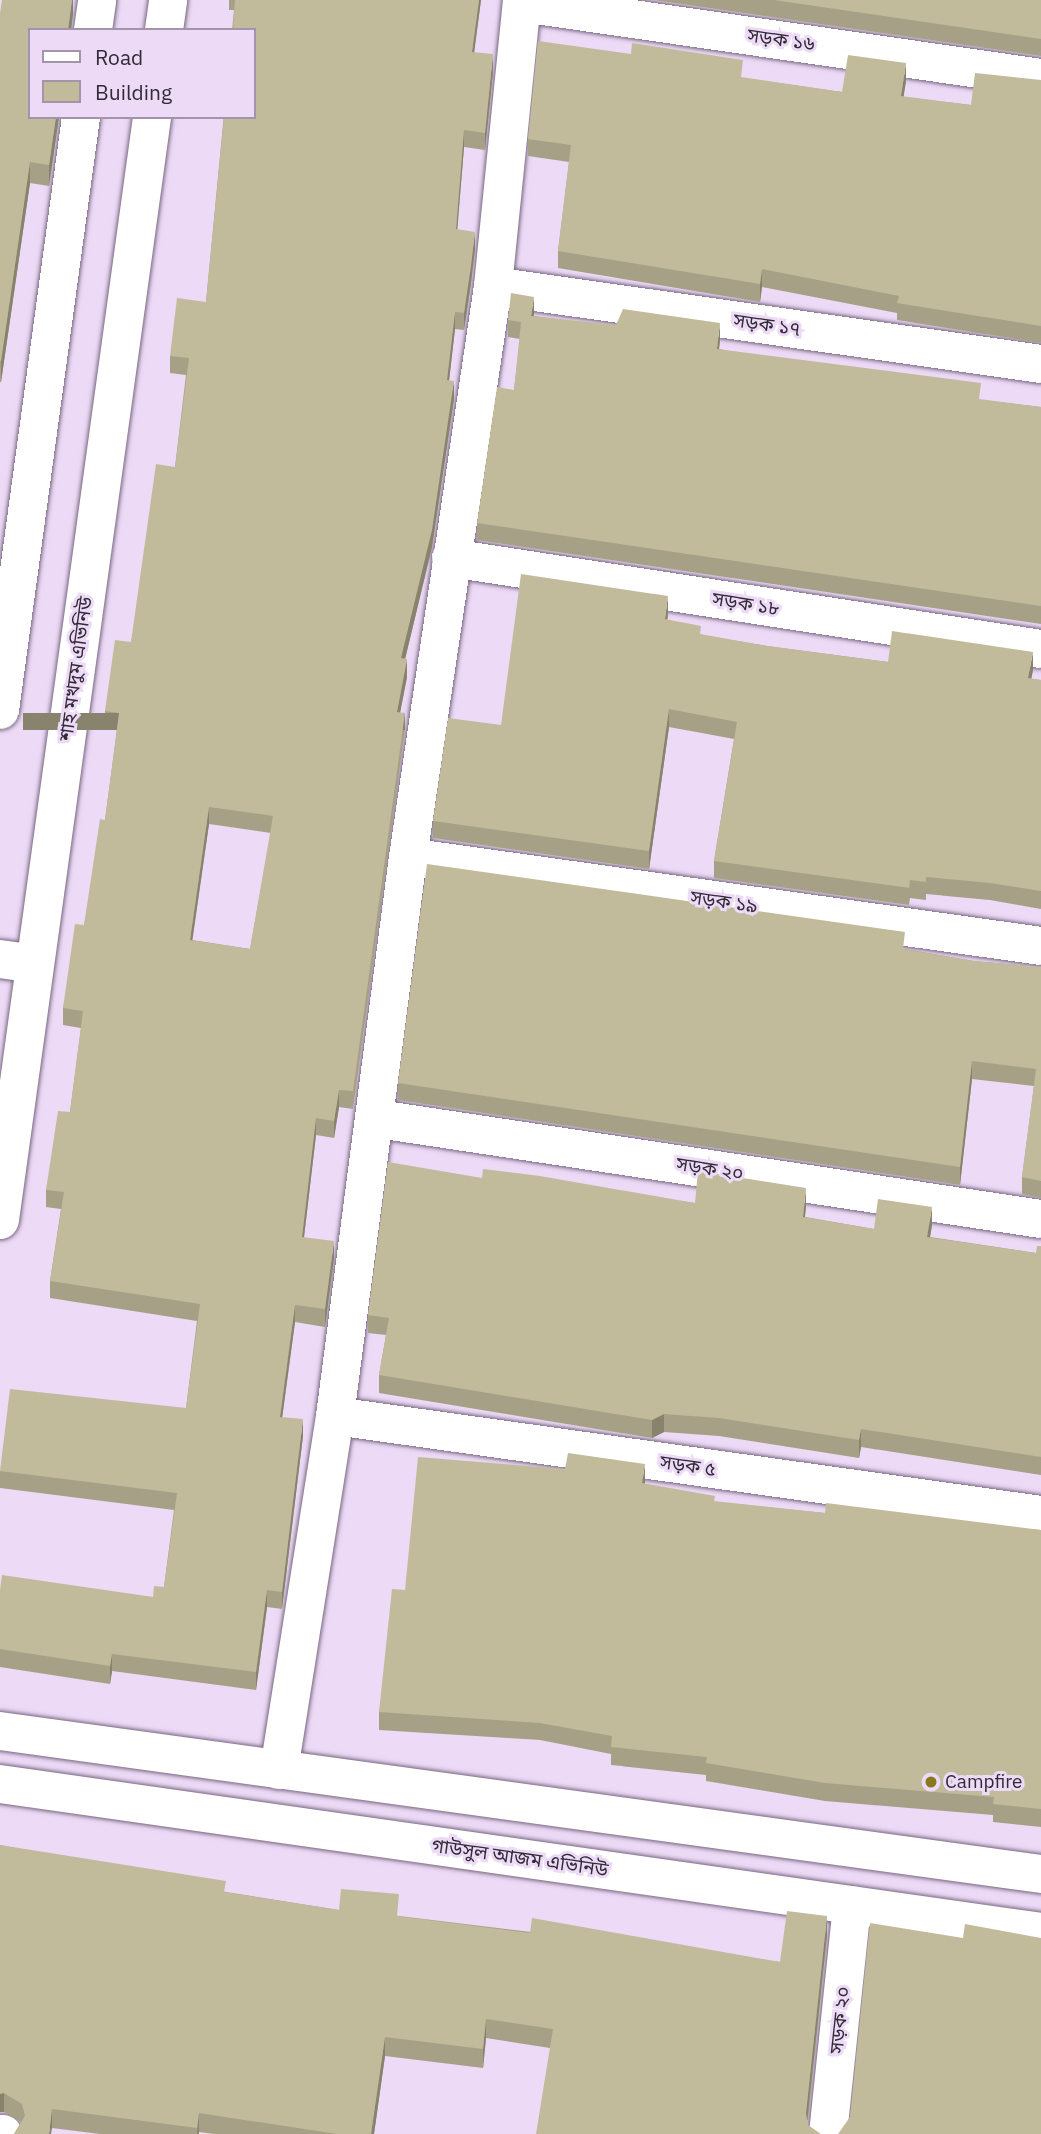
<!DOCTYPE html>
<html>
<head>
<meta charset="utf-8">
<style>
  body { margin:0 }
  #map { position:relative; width:1041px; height:2134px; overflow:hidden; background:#ecdaf6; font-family:"IBM Plex Sans","Noto Sans Bengali",sans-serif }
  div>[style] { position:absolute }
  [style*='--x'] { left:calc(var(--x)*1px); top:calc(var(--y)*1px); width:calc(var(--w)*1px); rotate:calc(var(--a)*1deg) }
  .roads { filter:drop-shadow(0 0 2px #786780) drop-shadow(0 0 2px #786780) }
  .street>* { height:38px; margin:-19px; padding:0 19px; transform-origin:19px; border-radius:19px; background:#fff }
  .secondary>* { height:38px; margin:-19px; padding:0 19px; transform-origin:19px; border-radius:19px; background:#fff }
  .wall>* { inset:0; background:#a6a186 }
  .shaded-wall>* { inset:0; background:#87836d; transform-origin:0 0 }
  .building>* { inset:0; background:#c1bb9c }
  .dots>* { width:19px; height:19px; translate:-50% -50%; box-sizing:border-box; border:4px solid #ecdaf6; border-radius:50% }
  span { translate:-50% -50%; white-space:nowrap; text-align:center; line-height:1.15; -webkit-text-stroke:6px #ecdaf6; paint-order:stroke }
  .street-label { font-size:19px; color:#322b36 }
  .poi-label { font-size:19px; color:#322b36 }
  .left { translate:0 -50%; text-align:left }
  .legend { position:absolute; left:28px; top:28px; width:228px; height:91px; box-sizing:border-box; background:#ecdaf6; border:2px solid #a294a9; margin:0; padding:9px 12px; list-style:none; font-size:21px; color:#322b36 }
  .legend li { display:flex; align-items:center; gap:14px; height:35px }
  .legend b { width:35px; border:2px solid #a294a9 }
</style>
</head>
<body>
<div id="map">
  <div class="roads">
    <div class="street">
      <i style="--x:522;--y:3;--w:524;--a:8.22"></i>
      <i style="--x:493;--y:286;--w:554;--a:8.1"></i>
      <i style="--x:451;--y:558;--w:597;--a:8.77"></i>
      <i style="--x:408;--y:857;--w:639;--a:8"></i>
      <i style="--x:378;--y:1119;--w:670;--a:8.58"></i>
      <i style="--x:335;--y:1416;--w:713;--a:7.98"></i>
      <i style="--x:279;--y:1770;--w:358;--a:-81"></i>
      <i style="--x:335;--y:1416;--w:564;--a:-82.56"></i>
      <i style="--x:408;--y:857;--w:577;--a:-81.53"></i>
      <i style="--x:493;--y:286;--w:287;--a:-84.2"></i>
      <i style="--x:0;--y:2134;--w:3;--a:0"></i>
      <i style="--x:828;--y:2134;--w:230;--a:-84"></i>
    </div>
    <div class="secondary">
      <i style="--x:93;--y:30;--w:30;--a:-82"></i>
      <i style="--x:164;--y:30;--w:30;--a:-82"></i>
      <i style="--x:0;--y:710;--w:599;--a:-82.22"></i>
      <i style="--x:0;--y:959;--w:35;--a:8"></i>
      <i style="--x:0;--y:1220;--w:1113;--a:-82.15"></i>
      <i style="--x:0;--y:1731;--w:1051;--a:7.82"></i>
      <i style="--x:0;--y:1784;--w:1051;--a:8.09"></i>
    </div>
  </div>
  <div class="wall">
    <i style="clip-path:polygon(73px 0,73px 14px,71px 30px,30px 30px,30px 117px,59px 117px,49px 186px,30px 183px,1px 382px,0 382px,0 13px)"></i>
    <i style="clip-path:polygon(evenodd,229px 0,481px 0,474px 52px,493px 72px,485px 150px,464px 147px,457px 229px,475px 249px,471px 283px,464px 330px,455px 329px,449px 381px,454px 399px,432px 547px,405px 659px,407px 677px,400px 712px,405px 730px,353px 1109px,339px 1107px,334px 1138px,316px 1135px,304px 1237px,334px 1258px,325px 1327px,295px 1322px,282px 1417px,303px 1436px,282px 1609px,267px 1607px,256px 1690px,112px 1671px,110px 1684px,0 1667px,0 1590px,153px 1597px,164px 1587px,174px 1510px,0 1488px,0 1471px,186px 1408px,197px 1321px,50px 1298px,50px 1281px,61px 1209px,46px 1207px,46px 1190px,70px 1112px,81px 1028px,63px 1025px,63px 1008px,84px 925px,105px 820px,117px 730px,105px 729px,105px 711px,131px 642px,175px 467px,186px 375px,170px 373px,170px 356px,206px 302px,234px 10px,229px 10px,229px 0,209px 824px,271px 833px,250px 949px,192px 940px,209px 824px)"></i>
    <i style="clip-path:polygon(654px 0,1041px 0,1041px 56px)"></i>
    <i style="clip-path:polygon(743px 78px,842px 92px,906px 81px,903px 97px,971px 105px,1041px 80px,1041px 343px,897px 320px,897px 313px,762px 287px,760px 302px,558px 268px,558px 251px,569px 162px,528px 156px,528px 139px)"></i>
    <i style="clip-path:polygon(533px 316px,720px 340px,719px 349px,981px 400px,1041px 407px,1041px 624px,477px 540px,477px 523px,514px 390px,520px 339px,508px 337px,508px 320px)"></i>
    <i style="clip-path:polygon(668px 614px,667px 620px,701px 635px,767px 646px,888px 662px,1033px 670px,1031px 679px,1041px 680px,1041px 909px,990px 900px,926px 894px,926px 900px,910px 898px,909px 905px,714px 878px,714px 861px,734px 739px,669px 727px,649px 869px,433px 838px,433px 821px,501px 725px)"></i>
    <i style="clip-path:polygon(905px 949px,974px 961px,1041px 967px,1041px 1198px,1022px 1194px,1022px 1177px,1034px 1086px,972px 1079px,960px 1185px,398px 1100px,398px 1083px)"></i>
    <i style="clip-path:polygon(482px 1178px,695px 1203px,806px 1206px,805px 1217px,874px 1229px,932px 1225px,930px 1237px,1036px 1253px,1041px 1246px,1041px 1475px,861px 1447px,859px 1458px,719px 1436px,664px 1432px,652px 1438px,379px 1393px,379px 1375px,386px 1335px,368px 1333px,368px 1315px)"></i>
    <i style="clip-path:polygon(645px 1484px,715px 1502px,825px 1513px,1041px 1530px,1041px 1827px,993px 1822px,993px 1815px,825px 1801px,706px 1781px,706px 1775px,611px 1765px,611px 1754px,540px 1740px,379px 1730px,379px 1712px,405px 1590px)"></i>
    <i style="clip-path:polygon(0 1845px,226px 1892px,339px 1910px,399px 1916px,780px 1962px,827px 1935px,808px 2120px,550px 2048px,486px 2038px,483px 2068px,385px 2056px,374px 2134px,214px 2134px,199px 2132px,199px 2134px,100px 2134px,52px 2128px,14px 2134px,21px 2122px,4px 2112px)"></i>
  </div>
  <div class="shaded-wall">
    <i style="clip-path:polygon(72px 0,73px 0,73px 14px,71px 30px,68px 30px)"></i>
    <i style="clip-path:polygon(479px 0,481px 0,472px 69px,472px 52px)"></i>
    <i style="clip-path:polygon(493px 54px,493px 72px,485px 150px,485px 133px)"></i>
    <i style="clip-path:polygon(906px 63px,906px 81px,901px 114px,901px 96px)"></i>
    <i style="clip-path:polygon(56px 117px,59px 117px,49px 186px,49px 165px)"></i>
    <i style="clip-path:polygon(464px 130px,464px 147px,456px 246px,456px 229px)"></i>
    <i style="clip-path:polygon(30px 162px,30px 183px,1px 382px,1px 361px)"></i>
    <i style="clip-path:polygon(475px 232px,475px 249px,471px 283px,464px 330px,464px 313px)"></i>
    <i style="clip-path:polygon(762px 269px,762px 287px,760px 302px,760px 284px)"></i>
    <i style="clip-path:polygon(534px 297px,534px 314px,531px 333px,531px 316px)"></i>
    <i style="clip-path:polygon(455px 312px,455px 329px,447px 398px,447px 380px)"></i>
    <i style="clip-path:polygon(720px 323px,720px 340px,717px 366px,717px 349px)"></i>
    <i style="clip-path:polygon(454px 381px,454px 399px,432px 547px,401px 676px,401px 658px)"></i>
    <i style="clip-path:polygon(668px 596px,668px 614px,665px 637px,665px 619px)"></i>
    <i style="clip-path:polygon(1033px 652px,1033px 670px,1028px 696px,1028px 678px)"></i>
    <i style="clip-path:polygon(407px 659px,407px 677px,397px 729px,397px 712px)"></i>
    <i style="clip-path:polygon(669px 709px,669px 727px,649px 869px,649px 851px)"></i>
    <i style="left:405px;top:713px;width:17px;height:382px;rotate:90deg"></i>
    <i style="clip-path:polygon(209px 807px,209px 824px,190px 957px,190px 940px)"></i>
    <i style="clip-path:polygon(972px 1061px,972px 1079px,960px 1185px,960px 1167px)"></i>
    <i style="clip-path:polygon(339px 1090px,339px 1107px,334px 1138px,334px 1121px)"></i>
    <i style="clip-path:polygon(316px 1118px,316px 1135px,302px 1254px,302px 1237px)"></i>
    <i style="clip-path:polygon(806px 1188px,806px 1206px,803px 1235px,803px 1217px)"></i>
    <i style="clip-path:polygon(932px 1207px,932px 1225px,927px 1255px,927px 1237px)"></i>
    <i style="clip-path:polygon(334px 1241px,334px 1258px,325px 1327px,325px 1309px)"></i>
    <i style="clip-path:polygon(295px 1305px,295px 1322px,280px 1434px,280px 1417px)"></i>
    <i style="clip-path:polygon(664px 1414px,664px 1432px,652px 1438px,652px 1420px)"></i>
    <i style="clip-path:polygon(303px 1419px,303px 1436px,282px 1609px,282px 1592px)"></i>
    <i style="clip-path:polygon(861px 1429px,861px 1447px,859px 1458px,859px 1440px)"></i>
    <i style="clip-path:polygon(645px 1464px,645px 1482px,642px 1501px,642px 1483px)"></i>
    <i style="clip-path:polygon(267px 1590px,267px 1607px,256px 1690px,256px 1672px)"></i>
    <i style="clip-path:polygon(112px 1654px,112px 1671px,110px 1684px,110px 1666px)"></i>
    <i style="clip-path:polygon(827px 1916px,827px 1935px,806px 2132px,806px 2113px)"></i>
    <i style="clip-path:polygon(486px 2019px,486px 2038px,483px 2068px,483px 2049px)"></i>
    <i style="clip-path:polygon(385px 2037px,385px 2056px,374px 2134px,371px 2134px)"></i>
    <i style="left:4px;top:2093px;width:19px;height:4px;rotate:90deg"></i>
    <i style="clip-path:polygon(52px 2109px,52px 2128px,51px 2134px,49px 2134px)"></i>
    <i style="clip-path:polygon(199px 2113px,199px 2134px,197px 2134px)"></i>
  </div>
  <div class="building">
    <i style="clip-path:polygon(2px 0,72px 0,68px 30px,30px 30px,30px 117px,56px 117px,49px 165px,30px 162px,1px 361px,0 361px,0 13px)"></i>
    <i style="clip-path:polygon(evenodd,235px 0,479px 0,472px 52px,493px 54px,485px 133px,464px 130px,456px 229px,475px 232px,471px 266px,464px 313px,455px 312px,447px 380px,454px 381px,432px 530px,401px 658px,407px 659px,397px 712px,405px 713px,353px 1091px,339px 1090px,334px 1121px,316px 1118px,302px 1237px,334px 1241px,325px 1309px,295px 1305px,280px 1417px,303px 1419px,282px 1592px,267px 1590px,256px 1672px,112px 1654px,110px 1666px,0 1649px,0 1590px,2px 1575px,153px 1597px,154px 1586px,164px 1587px,177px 1493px,0 1471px,10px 1389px,186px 1408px,200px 1304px,50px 1281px,64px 1192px,46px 1190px,58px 1111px,70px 1112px,83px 1011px,63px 1008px,75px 924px,84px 925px,100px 819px,105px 820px,119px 713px,105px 711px,115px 640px,131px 642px,156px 464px,175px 467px,189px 358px,170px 356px,177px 298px,206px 302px,224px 117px,254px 117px,254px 30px,233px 30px,235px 0,209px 807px,273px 816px,250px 949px,190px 940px,209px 807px)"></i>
    <i style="clip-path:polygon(774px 0,1041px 0,1041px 39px)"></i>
    <i style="clip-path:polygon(538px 41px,631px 54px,632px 43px,743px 60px,741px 77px,842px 92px,848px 55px,906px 63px,901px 96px,971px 105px,975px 73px,1041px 80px,1041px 326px,897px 303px,899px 296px,762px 269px,760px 284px,558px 251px,571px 145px,528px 139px)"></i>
    <i style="clip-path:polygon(511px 293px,534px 297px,531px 316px,616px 325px,623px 309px,720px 323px,717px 349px,981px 383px,979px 399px,1041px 407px,1041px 606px,477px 523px,497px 387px,514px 390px,521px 322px,508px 320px)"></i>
    <i style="clip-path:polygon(521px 574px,668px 596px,665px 619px,701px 626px,700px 634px,767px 646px,888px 662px,892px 631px,1033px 652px,1028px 678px,1041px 680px,1041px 891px,990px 883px,926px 877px,926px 882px,910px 880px,909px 888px,714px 861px,737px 722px,669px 709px,649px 851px,433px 821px,448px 718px,501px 725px)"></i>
    <i style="clip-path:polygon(427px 864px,905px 932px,903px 949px,974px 961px,1041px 967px,1041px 1181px,1022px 1177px,1036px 1069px,972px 1061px,960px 1167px,398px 1083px)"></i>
    <i style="clip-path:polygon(388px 1162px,482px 1178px,483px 1169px,540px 1176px,695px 1203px,698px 1171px,806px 1188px,803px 1217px,874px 1229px,878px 1199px,932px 1207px,927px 1237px,1036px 1253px,1037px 1246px,1041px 1246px,1041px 1457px,861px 1429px,859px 1440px,719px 1418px,664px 1414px,652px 1420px,379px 1375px,389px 1318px,368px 1315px)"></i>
    <i style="clip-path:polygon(568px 1453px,645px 1464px,642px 1483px,715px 1496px,714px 1501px,825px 1513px,826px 1503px,1041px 1530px,1041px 1809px,993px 1804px,994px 1797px,825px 1783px,706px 1763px,707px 1757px,611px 1747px,612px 1736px,540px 1723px,379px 1712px,392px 1589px,405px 1590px,418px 1457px,565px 1469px)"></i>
    <i style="clip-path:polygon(0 1845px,226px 1881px,224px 1892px,339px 1910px,341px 1889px,399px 1894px,397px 1916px,530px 1933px,532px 1918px,780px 1962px,787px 1911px,827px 1916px,806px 2113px,808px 2125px,821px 2134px,536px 2134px,553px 2029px,486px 2019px,483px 2049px,385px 2037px,371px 2134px,337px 2134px,199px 2113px,197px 2128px,52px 2109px,49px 2134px,13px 2134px,14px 2134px,25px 2116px,22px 2104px,4px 2093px,0 2094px)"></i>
    <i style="clip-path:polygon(870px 1923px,963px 1938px,965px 1924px,1041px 1938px,1041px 2134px,838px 2134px,850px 2117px)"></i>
  </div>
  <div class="dots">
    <i style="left:931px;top:1782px;background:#89791e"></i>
  </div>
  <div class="street-label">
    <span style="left:781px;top:40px;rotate:8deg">সড়ক ১৬</span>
    <span style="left:767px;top:325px;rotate:8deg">সড়ক ১৭</span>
    <span style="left:746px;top:604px;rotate:9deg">সড়ক ১৮</span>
    <span style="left:76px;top:669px;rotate:-82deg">শাহ মখদুম এভিনিউ</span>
    <span style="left:724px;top:902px;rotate:8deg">সড়ক ১৯</span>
    <span style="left:710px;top:1169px;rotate:9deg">সড়ক ২০</span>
    <span style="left:688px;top:1466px;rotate:8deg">সড়ক ৫</span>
    <span style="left:520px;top:1858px;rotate:8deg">গাউসুল আজম এভিনিউ</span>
    <span style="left:840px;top:2020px;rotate:-84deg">সড়ক ২০</span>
  </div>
  <div class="poi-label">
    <span class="left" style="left:945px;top:1782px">Campfire</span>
  </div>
  <ul class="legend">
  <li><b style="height:9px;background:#fff"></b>Road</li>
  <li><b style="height:19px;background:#c1bb9c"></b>Building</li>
  </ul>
</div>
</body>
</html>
